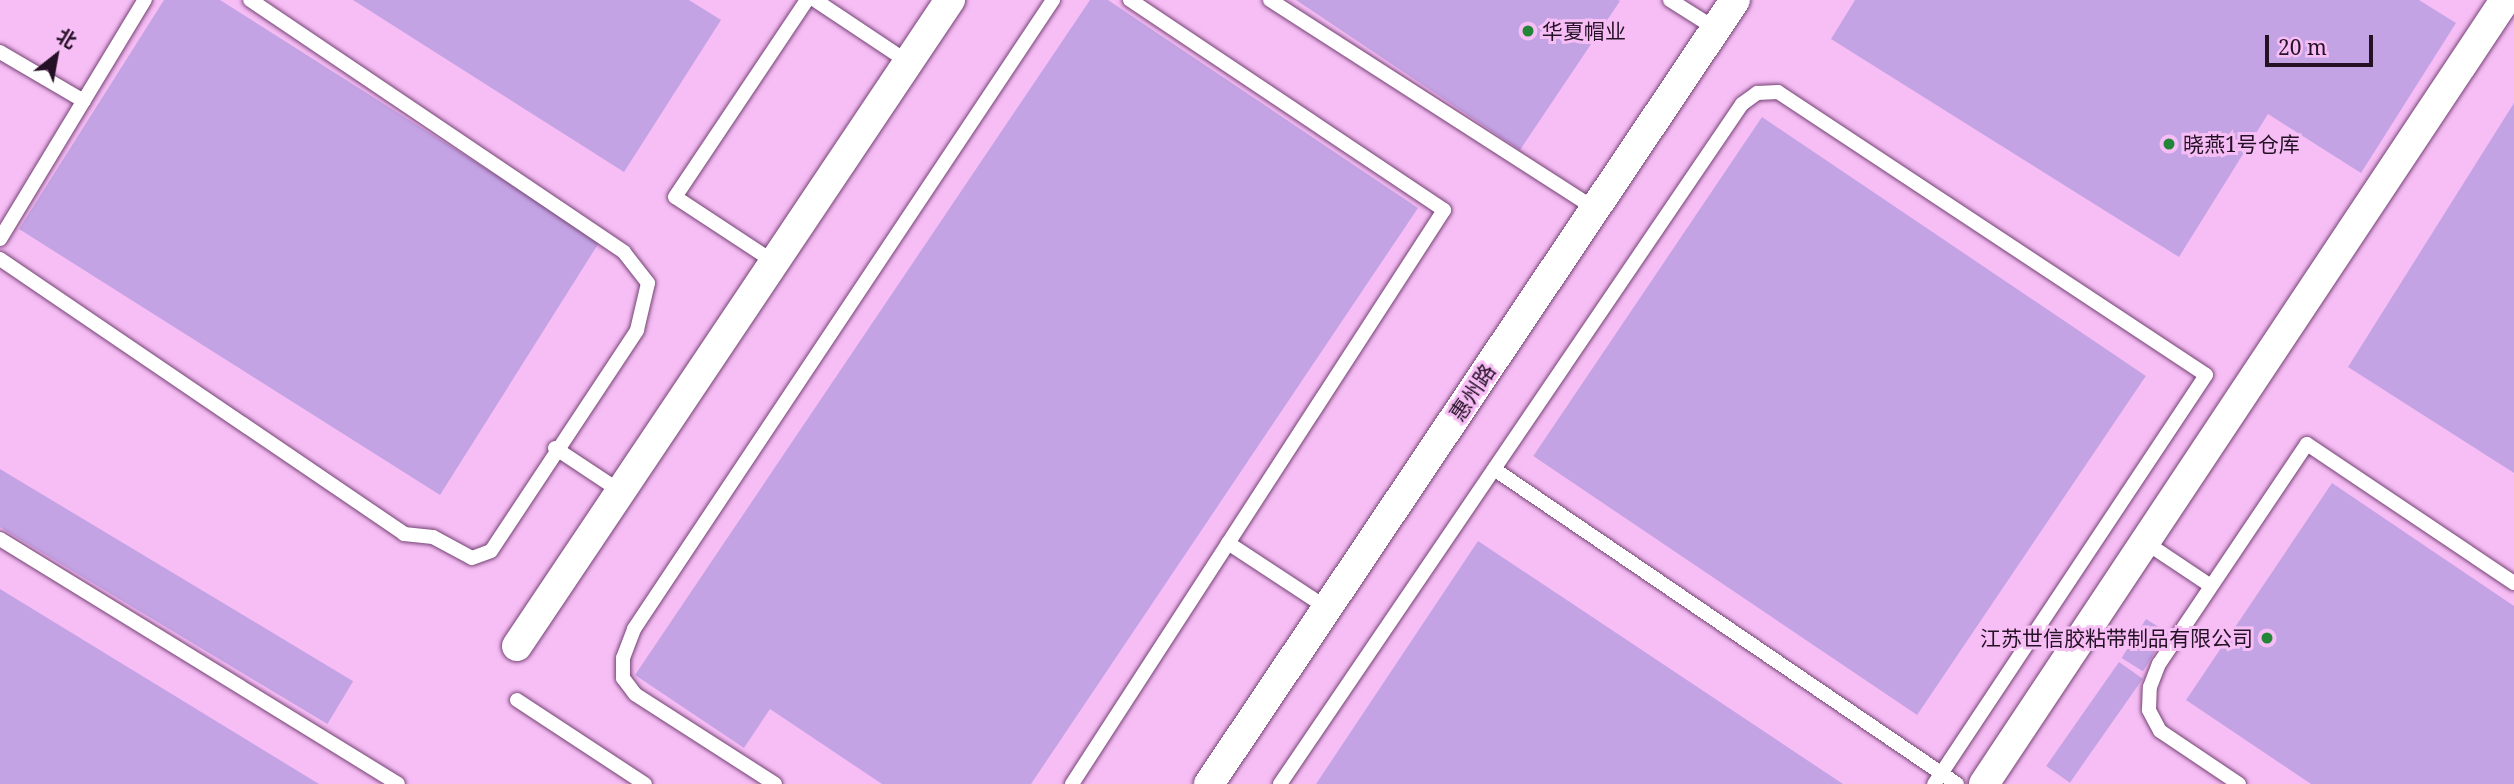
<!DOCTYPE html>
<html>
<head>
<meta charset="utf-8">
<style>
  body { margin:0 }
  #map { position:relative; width:2514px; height:784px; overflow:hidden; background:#f7bef6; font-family:"Noto Serif","Noto Sans SC",serif }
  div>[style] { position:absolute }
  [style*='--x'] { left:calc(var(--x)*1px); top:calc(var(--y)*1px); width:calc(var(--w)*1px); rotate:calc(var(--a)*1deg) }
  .building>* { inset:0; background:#c4a3e5; transform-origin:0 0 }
  .roads { filter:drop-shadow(0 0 2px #744374) drop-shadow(0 0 2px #744374) }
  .service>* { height:14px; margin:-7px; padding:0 7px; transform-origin:7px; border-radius:7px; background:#fff }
  .minor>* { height:30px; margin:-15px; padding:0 15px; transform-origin:15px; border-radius:15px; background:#fff }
  .dots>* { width:19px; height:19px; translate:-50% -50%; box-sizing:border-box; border:4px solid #f7bef6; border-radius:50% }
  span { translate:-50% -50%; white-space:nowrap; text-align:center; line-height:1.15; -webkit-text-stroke:6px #f7bef6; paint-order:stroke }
  .poi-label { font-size:21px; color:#251126 }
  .left { translate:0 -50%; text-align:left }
  .right { translate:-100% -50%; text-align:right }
  .street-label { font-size:21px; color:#251126 }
  .north { position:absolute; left:21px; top:21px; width:70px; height:70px; -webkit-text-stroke:5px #f7bef6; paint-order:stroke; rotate:31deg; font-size:19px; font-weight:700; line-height:28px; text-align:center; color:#251126 }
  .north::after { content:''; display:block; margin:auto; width:24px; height:32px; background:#251126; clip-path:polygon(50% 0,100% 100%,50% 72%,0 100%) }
  .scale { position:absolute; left:2265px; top:35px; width:108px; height:32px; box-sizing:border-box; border:4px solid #251126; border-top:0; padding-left:9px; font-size:21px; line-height:24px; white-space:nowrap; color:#251126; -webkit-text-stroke:5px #f7bef6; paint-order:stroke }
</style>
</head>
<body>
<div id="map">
  <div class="building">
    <i style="clip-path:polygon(164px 0,220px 0,600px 241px,440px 495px,19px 229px)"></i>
    <i style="clip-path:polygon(353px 0,689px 0,721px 20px,624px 172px)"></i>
    <i style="clip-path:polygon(1090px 0,1108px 0,1418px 208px,1031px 784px,882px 784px,770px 709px,744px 748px,635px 675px)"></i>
    <i style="clip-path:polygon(1296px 0,1618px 0,1620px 1px,1520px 150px)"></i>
    <i style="clip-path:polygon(1855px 0,2419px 0,2456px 23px,2361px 173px,2268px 114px,2179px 257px,1831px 39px)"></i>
    <i style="clip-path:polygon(2514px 103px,2514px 473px,2348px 367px)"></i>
    <i style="left:1762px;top:117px;width:463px;height:409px;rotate:34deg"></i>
    <i style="left:0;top:469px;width:412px;height:50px;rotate:31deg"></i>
    <i style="clip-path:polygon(2332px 483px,2514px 606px,2514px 784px,2311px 784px,2186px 700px)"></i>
    <i style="clip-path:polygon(1478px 541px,1843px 784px,1316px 784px)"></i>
    <i style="clip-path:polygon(0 589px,319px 784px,0 784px)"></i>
    <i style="left:2146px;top:619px;width:25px;height:46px;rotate:32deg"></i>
    <i style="left:2119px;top:662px;width:29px;height:127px;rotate:35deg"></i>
  </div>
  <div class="roads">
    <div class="service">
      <i style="--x:815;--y:0;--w:112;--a:33.7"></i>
      <i style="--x:1270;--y:0;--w:386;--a:32.7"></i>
      <i style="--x:1670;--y:0;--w:54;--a:32.2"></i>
      <i style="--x:0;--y:52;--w:97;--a:30.3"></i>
      <i style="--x:0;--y:239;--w:280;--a:-58.8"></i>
      <i style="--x:0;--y:259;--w:489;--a:34.2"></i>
      <i style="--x:404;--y:534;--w:29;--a:6"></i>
      <i style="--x:433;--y:537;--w:44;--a:28.3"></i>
      <i style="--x:472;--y:558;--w:20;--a:-20"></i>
      <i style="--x:491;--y:551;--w:265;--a:-56.5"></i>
      <i style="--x:637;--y:330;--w:48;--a:-76.8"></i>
      <i style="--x:648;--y:283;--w:39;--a:-128"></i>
      <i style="--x:624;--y:252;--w:451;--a:-146"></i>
      <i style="--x:774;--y:262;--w:118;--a:-146.7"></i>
      <i style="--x:675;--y:197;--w:237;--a:-56.2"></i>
      <i style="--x:555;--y:448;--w:78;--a:33.5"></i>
      <i style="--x:1494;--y:469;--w:560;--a:34.23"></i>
      <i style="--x:0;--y:539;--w:467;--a:31.6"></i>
      <i style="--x:2145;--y:542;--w:79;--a:33.7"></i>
      <i style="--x:1228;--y:543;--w:118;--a:33.3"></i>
      <i style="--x:517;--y:700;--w:153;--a:33.3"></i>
      <i style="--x:775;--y:784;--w:166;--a:-147.3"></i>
      <i style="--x:635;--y:694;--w:20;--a:-127"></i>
      <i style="--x:623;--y:678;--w:20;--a:-90"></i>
      <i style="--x:623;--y:658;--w:31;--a:-69"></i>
      <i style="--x:634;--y:629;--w:756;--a:-56.33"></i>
      <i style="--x:1072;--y:784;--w:684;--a:-57.05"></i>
      <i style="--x:1444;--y:210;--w:378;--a:-146.2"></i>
      <i style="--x:1280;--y:784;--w:822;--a:-55.81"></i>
      <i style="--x:1742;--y:104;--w:19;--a:-36"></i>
      <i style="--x:1757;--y:93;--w:21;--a:-3"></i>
      <i style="--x:1778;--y:92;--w:513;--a:33.47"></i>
      <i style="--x:2206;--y:375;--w:491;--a:123.6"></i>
      <i style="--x:2239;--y:784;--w:95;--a:-146.1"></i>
      <i style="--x:2160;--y:731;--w:24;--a:-118"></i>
      <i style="--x:2149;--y:710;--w:23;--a:-88"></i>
      <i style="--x:2150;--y:687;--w:25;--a:-69"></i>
      <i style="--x:2159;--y:664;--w:265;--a:-56.1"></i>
      <i style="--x:2307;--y:444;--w:249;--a:33.9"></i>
    </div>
    <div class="minor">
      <i style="--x:517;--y:646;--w:778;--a:-56.17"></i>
      <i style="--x:1209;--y:784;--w:944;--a:-56.14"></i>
      <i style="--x:1984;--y:784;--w:941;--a:-56.39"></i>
    </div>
  </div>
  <div class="dots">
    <i style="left:1528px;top:31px;background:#238538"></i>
    <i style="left:2169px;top:144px;background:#238538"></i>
    <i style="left:2267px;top:638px;background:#238538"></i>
  </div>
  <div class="poi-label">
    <span class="left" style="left:1542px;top:31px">华夏帽业</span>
    <span class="left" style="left:2183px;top:144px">晓燕1号仓库</span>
    <span class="right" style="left:2253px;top:638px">江苏世信胶粘带制品有限公司</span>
  </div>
  <div class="street-label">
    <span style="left:1472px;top:392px;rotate:-56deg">惠州路</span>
  </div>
  <div class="north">北</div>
  <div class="scale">20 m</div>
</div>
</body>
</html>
